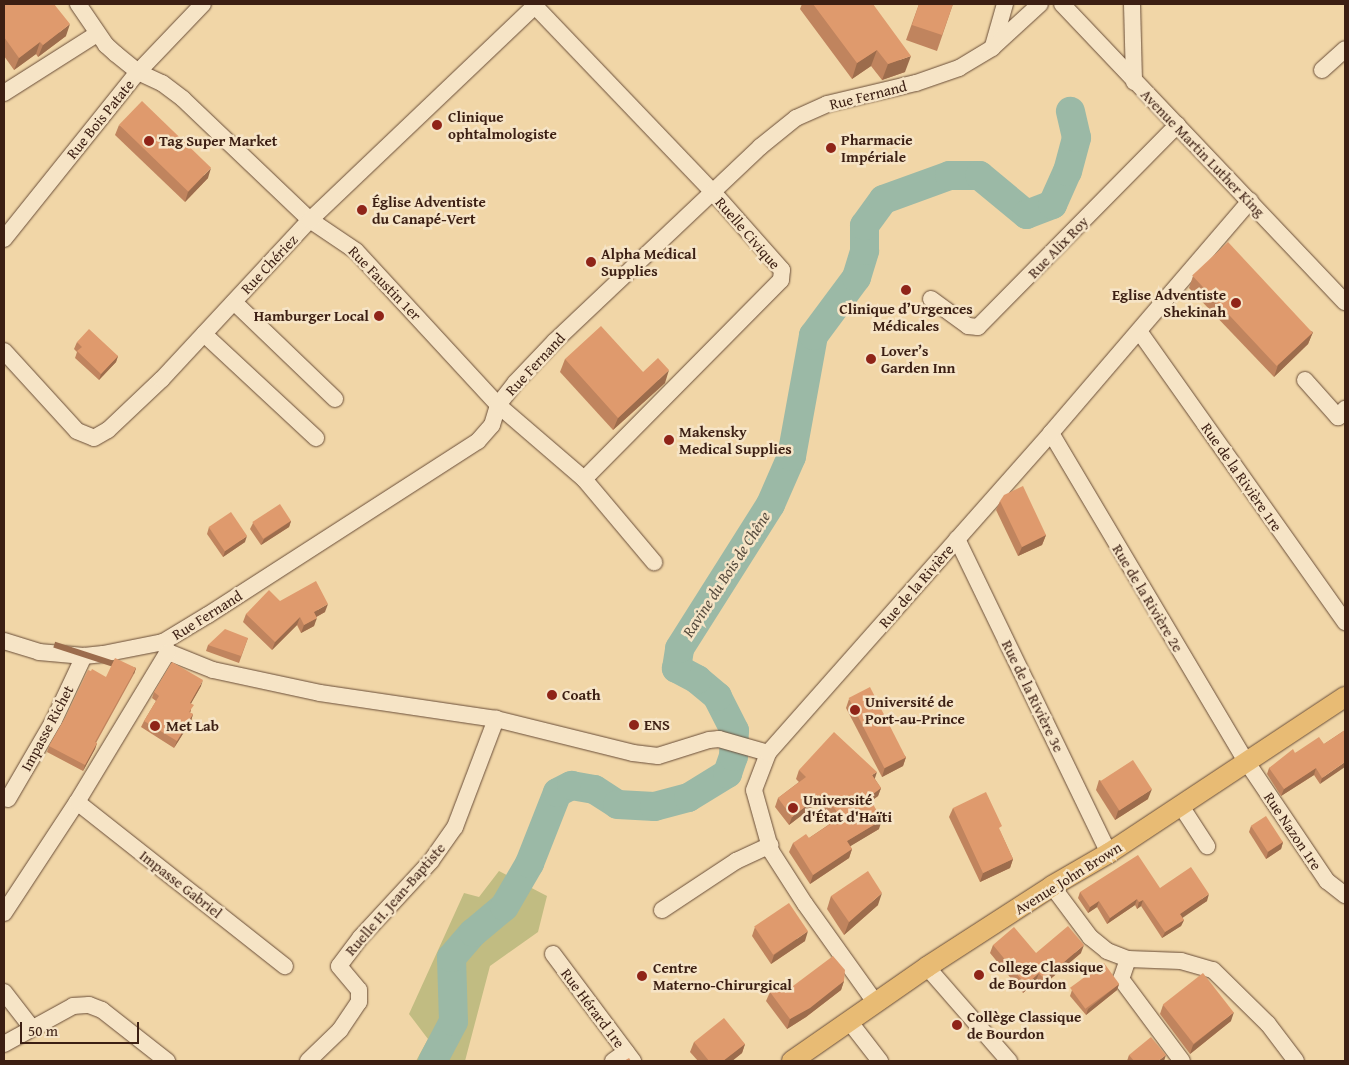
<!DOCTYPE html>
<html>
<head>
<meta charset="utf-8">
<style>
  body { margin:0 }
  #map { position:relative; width:1349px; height:1065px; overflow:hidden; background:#f1d6a7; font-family:"Gentium Book Plus",serif }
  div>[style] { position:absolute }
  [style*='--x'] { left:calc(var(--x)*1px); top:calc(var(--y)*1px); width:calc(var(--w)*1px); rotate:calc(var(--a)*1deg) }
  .green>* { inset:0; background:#c1bc82 }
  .river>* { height:29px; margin:-14.5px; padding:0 14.5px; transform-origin:14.5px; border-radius:14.5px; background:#9bb9a6 }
  .roads { filter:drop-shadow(0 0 1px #694d38) drop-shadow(0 0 1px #694d38) }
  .minor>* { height:16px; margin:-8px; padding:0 8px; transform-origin:8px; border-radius:8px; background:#f6e4c6 }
  .major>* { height:20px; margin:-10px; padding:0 10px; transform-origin:10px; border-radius:10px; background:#e8bb74 }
  .wall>* { inset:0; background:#c0845e }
  .shaded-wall>* { inset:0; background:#9c6c4c; transform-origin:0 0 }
  .building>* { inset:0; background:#df9a6d; transform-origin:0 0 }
  .dots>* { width:14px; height:14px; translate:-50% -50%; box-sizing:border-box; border:2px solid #f6e4c6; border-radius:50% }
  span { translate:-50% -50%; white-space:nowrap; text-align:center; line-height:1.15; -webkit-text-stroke:5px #f6e4c6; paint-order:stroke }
  .street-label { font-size:15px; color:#3c1f13 }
  .poi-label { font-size:15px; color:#3c1f13; font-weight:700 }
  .left { translate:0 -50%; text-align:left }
  .right { translate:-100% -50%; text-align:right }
  .water-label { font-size:16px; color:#584d3f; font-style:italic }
  .frame { position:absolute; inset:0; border:5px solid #3c1f13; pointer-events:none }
  .scale { position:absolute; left:20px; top:1022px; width:119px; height:22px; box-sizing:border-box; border:2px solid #3c1f13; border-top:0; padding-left:6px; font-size:15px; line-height:18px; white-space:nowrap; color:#3c1f13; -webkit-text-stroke:4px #f6e4c6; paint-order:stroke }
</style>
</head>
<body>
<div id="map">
  <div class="green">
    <i style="clip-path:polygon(499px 871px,547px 896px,538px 932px,490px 966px,465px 1061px,416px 1061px,428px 1039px,409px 1014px,464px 893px,479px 897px)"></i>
  </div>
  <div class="river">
    <i style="--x:432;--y:1061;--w:45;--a:-62.3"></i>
    <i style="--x:453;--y:1021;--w:64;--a:-91.8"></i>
    <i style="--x:451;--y:957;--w:33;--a:-49"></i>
    <i style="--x:473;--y:932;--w:40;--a:-40"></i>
    <i style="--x:504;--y:906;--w:50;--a:-59.8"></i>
    <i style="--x:529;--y:863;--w:76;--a:-68.5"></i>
    <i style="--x:557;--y:792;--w:16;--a:-27"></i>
    <i style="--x:571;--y:785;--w:23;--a:10"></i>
    <i style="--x:594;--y:789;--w:27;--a:33"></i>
    <i style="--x:617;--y:804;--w:37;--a:3"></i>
    <i style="--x:654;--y:806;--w:35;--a:-15"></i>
    <i style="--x:688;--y:797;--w:46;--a:-31.6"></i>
    <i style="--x:727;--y:773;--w:18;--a:-71"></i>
    <i style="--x:733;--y:756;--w:26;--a:-88"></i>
    <i style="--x:734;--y:730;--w:38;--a:-117"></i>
    <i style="--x:717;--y:696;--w:26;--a:-140"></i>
    <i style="--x:697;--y:679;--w:24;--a:-152"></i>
    <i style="--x:676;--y:668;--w:20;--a:-81"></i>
    <i style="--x:679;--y:648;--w:170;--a:-57.7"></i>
    <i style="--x:770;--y:504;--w:52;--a:-66.4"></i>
    <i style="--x:791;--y:456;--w:123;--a:-79.7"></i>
    <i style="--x:813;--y:335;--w:72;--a:-53.4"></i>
    <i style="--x:856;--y:277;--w:28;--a:-73"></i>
    <i style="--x:864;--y:250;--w:25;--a:-90"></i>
    <i style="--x:864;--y:225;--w:32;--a:-54"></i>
    <i style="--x:883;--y:199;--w:70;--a:-20"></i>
    <i style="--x:949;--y:175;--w:30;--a:0"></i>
    <i style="--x:979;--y:175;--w:61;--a:39.7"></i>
    <i style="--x:1026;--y:214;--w:28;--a:-21"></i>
    <i style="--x:1052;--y:204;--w:36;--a:-66"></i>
    <i style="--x:1067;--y:171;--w:35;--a:-75"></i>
    <i style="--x:1076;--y:137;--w:27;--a:-103"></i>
  </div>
  <div class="roads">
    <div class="minor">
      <i style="--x:78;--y:4;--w:50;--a:55.7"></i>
      <i style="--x:106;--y:45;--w:13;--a:42"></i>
      <i style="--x:116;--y:54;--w:28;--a:39"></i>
      <i style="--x:138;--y:72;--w:26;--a:25"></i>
      <i style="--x:162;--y:83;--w:26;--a:37"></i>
      <i style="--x:183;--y:99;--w:175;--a:43.6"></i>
      <i style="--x:310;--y:220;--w:55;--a:34"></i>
      <i style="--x:356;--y:251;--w:209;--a:47.3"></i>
      <i style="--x:498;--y:405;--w:113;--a:40.7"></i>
      <i style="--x:584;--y:479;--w:109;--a:49.9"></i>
      <i style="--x:1062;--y:4;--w:411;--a:46.5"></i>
      <i style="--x:1132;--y:4;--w:78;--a:88.5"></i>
      <i style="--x:535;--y:6;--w:257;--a:46.3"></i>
      <i style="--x:713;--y:192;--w:104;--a:48.5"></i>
      <i style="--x:782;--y:270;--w:10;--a:96"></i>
      <i style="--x:781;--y:280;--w:280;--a:134.7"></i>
      <i style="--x:993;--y:46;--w:44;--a:-74.1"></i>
      <i style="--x:1322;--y:70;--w:31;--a:-42"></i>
      <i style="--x:4;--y:93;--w:110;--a:-32.4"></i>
      <i style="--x:4;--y:239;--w:214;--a:-51.3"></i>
      <i style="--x:138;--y:72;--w:94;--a:-46.3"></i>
      <i style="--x:931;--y:299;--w:46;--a:36.1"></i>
      <i style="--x:968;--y:326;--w:10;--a:6"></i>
      <i style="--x:978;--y:327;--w:284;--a:-45.4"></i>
      <i style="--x:234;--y:302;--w:140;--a:43.8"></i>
      <i style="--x:1139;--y:331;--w:357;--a:54.7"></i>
      <i style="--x:204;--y:334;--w:153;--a:42.9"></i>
      <i style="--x:4;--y:351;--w:108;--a:47.6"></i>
      <i style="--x:77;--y:431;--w:18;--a:22"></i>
      <i style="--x:94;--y:438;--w:16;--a:-30"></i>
      <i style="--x:108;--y:430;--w:74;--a:-43.4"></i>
      <i style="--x:162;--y:379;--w:217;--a:-47.1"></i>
      <i style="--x:310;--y:220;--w:313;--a:-43.6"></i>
      <i style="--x:1305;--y:380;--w:50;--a:48.3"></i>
      <i style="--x:1338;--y:417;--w:11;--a:-49"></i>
      <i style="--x:1051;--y:433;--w:382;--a:59.3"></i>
      <i style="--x:1246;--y:761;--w:145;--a:56"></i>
      <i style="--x:1327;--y:881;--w:23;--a:38"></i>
      <i style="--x:957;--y:539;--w:349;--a:64.2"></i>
      <i style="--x:4;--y:641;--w:37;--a:17"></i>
      <i style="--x:39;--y:652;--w:45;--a:5.1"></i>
      <i style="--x:84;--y:656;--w:19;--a:-6"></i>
      <i style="--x:103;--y:654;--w:61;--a:-11.3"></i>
      <i style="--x:163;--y:642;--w:52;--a:-31"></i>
      <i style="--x:208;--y:615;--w:321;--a:-32.8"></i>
      <i style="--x:478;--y:441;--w:21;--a:-49"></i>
      <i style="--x:492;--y:425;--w:21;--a:-73"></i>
      <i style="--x:498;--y:405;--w:28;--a:-52"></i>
      <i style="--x:515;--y:383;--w:58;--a:-46.4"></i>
      <i style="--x:555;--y:341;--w:282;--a:-43.4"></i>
      <i style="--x:760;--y:147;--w:46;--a:-38.9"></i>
      <i style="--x:796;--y:118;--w:34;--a:-24"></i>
      <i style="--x:827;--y:104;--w:91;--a:-13.3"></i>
      <i style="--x:916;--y:83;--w:46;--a:-19.2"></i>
      <i style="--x:959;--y:68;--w:39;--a:-31"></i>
      <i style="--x:992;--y:48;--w:65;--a:-42.5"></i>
      <i style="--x:163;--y:642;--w:11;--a:63"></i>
      <i style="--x:168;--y:652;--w:48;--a:21.8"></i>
      <i style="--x:213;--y:670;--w:109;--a:12.1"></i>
      <i style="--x:320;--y:693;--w:178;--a:8.4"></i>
      <i style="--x:496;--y:719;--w:141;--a:13.9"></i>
      <i style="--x:633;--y:753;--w:25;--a:7"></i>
      <i style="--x:658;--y:756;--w:53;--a:-17.4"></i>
      <i style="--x:709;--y:740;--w:10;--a:-6"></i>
      <i style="--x:719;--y:739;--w:51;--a:15.9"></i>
      <i style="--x:8;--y:799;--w:91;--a:-59.8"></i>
      <i style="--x:54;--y:720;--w:71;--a:-64.9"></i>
      <i style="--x:77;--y:802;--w:265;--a:38.3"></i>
      <i style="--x:1181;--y:806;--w:48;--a:57"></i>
      <i style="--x:1052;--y:886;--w:64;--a:53.3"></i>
      <i style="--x:1090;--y:937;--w:22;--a:39"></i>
      <i style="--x:1107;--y:951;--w:22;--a:21"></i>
      <i style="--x:1128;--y:959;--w:53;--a:2.2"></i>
      <i style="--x:1181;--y:961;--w:33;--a:16"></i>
      <i style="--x:1213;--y:970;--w:77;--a:44.5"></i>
      <i style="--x:1268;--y:1024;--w:46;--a:52.9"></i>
      <i style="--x:662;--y:910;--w:89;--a:-33.5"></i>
      <i style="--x:736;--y:861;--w:38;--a:-25"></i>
      <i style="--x:4;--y:913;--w:133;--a:-56.7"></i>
      <i style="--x:77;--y:802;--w:175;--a:-58.8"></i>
      <i style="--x:553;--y:954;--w:134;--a:53.2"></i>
      <i style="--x:1128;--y:959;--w:21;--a:109"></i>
      <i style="--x:1121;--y:979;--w:102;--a:53.4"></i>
      <i style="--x:927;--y:967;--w:125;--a:48.9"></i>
      <i style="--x:4;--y:992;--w:46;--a:52.1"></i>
      <i style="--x:875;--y:1002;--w:120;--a:-125.5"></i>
      <i style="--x:805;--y:904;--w:63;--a:-122.7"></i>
      <i style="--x:771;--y:851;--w:63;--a:-105.6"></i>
      <i style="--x:754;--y:790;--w:40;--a:-69"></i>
      <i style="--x:768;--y:753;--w:427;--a:-48.5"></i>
      <i style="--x:1051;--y:433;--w:306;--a:-49.4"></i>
      <i style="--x:849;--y:1021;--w:51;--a:52.2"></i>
      <i style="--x:4;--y:1044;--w:79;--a:-28.8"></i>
      <i style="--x:73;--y:1006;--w:16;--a:-4"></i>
      <i style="--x:89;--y:1005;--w:14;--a:21"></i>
      <i style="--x:102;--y:1010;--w:83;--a:38.1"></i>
      <i style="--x:308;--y:1061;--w:45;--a:-44.1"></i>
      <i style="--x:340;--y:1030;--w:34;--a:-56"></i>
      <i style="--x:359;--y:1002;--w:12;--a:-90"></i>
      <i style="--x:359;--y:990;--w:31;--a:-130"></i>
      <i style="--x:339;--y:966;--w:35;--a:-53"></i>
      <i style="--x:360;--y:938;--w:105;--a:-47.3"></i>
      <i style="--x:431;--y:861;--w:42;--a:-54.8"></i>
      <i style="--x:455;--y:827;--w:116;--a:-69.2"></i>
      <i style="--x:613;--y:1061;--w:16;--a:-35"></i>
    </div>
    <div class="major">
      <i style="--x:792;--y:1061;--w:165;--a:-34.8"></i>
      <i style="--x:927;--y:967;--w:149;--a:-32.9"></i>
      <i style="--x:1052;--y:886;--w:66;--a:-30.1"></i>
      <i style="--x:1109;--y:853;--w:283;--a:-33.5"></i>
    </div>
  </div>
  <div class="wall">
    <i style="clip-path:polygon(4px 4px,66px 36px,38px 57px,36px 54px,14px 70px,4px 56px)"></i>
    <i style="clip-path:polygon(802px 4px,873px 4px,905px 72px,882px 80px,871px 66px,852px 79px,800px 9px)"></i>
    <i style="clip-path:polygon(919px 4px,953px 4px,937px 51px,906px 40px)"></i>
    <i style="clip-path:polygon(119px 125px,208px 178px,185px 202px,115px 135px)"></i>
    <i style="clip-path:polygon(1193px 276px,1313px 332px,1308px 344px,1274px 377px,1189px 288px)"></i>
    <i style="clip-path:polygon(77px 342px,118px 356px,116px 362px,99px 380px,75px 358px,77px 352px,74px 349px)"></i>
    <i style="clip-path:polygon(565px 359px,643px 372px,665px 383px,613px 430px,560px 372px)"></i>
    <i style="clip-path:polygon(1000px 501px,1046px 535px,1042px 545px,1018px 556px,996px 510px)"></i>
    <i style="clip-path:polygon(291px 521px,289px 527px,261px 545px,250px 529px,253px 523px)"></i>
    <i style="clip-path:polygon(209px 527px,245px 542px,223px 557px,207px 534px)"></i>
    <i style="clip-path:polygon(280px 601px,325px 612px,316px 617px,314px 626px,301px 633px,297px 625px,272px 650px,243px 622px,246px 614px)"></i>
    <i style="clip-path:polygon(248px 638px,239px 663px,206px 651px,208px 645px)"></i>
    <i style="clip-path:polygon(136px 668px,134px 674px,96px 743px,97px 743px,95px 749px,83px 771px,47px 752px,49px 746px,65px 718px,106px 677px)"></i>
    <i style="clip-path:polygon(201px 686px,191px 703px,191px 711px,190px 713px,193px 714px,191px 721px,174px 748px,141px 727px,144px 721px,156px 701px,152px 698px,154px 692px)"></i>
    <i style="clip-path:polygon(849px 699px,906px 757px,903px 766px,882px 777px,846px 708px)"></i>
    <i style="clip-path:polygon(1345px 730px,1320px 784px,1314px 775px,1281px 796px,1267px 774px,1269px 768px,1295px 753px,1324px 744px)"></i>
    <i style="clip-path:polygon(799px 770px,875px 779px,881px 788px,878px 796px,871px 801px,879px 829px,850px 846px,852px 849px,849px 858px,810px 884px,789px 852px,793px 843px,809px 838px,834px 821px,819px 802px,789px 825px,775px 807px,778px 798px,799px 782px,796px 779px)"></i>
    <i style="clip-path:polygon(1099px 780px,1148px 799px,1115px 820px,1096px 790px)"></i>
    <i style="clip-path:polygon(953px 808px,1000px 831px,1013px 859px,1010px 868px,980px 882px,949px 817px)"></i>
    <i style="clip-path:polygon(1251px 826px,1283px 842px,1281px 849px,1266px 859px,1249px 832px)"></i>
    <i style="clip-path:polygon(1160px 888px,1207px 901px,1182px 917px,1184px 920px,1181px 926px,1162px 938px,1141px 906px,1137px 909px,1135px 905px,1107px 924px,1097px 907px,1088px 913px,1078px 898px,1080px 892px)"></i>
    <i style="clip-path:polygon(831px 896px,878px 905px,844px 935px,827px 909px)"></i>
    <i style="clip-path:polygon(755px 927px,805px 941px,771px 964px,752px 936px)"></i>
    <i style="clip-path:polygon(993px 945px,1036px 953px,1081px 953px,1041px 987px,1036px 981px,1023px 993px,990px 953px)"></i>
    <i style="clip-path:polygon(844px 981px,841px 990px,806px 1017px,787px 1029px,766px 1001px,770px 992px)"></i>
    <i style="clip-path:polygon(1119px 984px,1117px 990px,1086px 1015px,1070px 996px,1072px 990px)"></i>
    <i style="clip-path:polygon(1163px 1005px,1231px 1021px,1190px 1054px,1160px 1014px)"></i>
    <i style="clip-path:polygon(694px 1042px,745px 1044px,742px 1053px,732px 1061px,698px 1061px,690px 1052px)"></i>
    <i style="clip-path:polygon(1129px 1055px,1164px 1061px,1127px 1061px)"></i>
  </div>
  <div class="shaded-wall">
    <i style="clip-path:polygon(70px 24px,66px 36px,38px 57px,43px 45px)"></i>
    <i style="clip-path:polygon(40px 42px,36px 54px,14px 70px,19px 58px)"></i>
    <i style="clip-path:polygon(877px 50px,871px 66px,852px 79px,857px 63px)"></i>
    <i style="clip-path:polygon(911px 56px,905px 72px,882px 80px,888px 64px)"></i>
    <i style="clip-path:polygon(211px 168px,208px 178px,185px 202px,188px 192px)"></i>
    <i style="clip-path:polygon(1313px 332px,1308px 344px,1274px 377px,1278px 365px)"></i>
    <i style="clip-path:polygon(118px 356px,116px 362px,99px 380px,101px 374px)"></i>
    <i style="clip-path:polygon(669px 370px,665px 383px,613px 430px,618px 418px)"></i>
    <i style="clip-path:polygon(291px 521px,289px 527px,261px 545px,264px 539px)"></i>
    <i style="clip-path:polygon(1046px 535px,1042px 545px,1018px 556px,1022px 547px)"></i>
    <i style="clip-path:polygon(247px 536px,245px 542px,223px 557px,225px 551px)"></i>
    <i style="clip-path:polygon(328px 604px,325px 612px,311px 620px,314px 612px)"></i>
    <i style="clip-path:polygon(300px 617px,297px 625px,272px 650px,275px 642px)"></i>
    <i style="clip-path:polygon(317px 618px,314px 626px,301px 633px,304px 625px)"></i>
    <i style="left:136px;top:668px;width:6px;height:85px;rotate:108deg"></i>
    <i style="clip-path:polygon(203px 680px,201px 686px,188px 709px,190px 703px)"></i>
    <i style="clip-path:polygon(193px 714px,191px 721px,174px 748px,177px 741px)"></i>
    <i style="clip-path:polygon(97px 743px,95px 749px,83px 771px,85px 765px)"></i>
    <i style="clip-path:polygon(906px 757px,903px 766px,882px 777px,885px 767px)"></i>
    <i style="clip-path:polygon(1345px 762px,1345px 767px,1320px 784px,1322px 778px)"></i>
    <i style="clip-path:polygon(1316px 768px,1314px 775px,1281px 796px,1284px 789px)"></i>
    <i style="clip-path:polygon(877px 772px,874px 781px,872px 775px)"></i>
    <i style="clip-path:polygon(881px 788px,878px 796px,866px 805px,869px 797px)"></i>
    <i style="clip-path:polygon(1152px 789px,1148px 799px,1115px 820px,1118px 811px)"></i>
    <i style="clip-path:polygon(823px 793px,819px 802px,789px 825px,792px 817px)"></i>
    <i style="clip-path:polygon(882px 820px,879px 829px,844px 850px,847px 841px)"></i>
    <i style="clip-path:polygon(1283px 842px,1281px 849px,1266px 859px,1268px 852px)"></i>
    <i style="clip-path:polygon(852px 849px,849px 858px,810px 884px,813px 875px)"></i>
    <i style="clip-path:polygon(1013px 859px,1010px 868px,980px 882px,983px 873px)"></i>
    <i style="clip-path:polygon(882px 893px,878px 905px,844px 935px,849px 922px)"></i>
    <i style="clip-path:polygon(1209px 894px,1207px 901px,1178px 921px,1180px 914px)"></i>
    <i style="clip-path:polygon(1137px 899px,1135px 905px,1107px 924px,1110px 918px)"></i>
    <i style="clip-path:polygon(1143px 900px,1141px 906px,1137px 909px,1139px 902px)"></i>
    <i style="clip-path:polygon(1099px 901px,1097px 907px,1088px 913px,1090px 907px)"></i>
    <i style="clip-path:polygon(1184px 920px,1181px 926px,1162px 938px,1165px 932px)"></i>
    <i style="clip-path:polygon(808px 931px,805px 941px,771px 964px,774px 955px)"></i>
    <i style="clip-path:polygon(1084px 945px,1081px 953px,1041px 987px,1044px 979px)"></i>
    <i style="clip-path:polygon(1039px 973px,1036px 981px,1023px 993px,1026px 985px)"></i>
    <i style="clip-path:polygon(844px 981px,841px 990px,806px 1017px,787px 1029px,790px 1019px)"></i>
    <i style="clip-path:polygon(1119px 984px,1117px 990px,1086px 1015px,1088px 1009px)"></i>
    <i style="clip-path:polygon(1234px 1012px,1231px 1021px,1190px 1054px,1193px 1045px)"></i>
    <i style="clip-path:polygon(745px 1044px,742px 1053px,732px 1061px,723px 1061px)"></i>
    <i style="clip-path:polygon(1166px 1055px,1164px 1061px,1158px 1061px)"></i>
  </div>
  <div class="building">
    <i style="clip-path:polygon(4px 4px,54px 4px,70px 24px,43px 45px,40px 42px,19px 58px,4px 37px)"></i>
    <i style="clip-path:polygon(813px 4px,873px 4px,911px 56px,888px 64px,877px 50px,857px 63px)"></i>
    <i style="clip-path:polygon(919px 4px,953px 4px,942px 35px,912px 25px)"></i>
    <i style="left:142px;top:101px;width:96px;height:33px;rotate:44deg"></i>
    <i style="left:1228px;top:242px;width:124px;height:49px;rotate:47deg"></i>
    <i style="clip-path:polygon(601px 326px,643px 372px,658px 358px,669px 370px,618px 418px,565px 359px)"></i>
    <i style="clip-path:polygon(89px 329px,118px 356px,101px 374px,77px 351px,82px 347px,77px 342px)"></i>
    <i style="clip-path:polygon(1023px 486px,1046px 535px,1022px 547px,1000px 501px,1004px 495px)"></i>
    <i style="left:280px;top:504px;width:20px;height:33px;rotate:57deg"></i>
    <i style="left:231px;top:512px;width:29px;height:27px;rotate:56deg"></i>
    <i style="clip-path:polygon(316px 581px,328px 604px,314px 612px,317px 618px,304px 625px,300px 617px,275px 642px,246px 614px,269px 590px,280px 601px)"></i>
    <i style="clip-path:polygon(225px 629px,248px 638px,241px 656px,208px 645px)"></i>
    <i style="clip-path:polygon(115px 658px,136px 668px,95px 742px,97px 743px,85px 765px,49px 746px,65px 718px,88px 670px,91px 671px,92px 669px,106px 677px)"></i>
    <i style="clip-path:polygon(172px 662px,203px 680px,190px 703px,194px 705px,189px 712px,193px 714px,177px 741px,144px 721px,159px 696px,154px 692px)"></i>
    <i style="left:870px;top:687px;width:79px;height:24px;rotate:63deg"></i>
    <i style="clip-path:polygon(1345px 730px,1345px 762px,1322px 778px,1316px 768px,1284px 789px,1269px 768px,1293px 749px,1295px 753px,1319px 737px,1324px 744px)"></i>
    <i style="clip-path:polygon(834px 732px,877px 772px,872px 775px,881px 788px,869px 797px,882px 820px,847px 841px,852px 849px,813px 875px,793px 843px,806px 834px,809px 838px,841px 817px,823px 793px,792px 817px,778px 798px,806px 777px,799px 770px)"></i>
    <i style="left:1133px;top:760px;width:35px;height:39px;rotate:57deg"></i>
    <i style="clip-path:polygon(986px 792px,1002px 826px,999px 828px,1013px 859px,983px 873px,953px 808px)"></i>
    <i style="left:1266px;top:816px;width:31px;height:18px;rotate:57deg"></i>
    <i style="clip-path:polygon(1138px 855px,1160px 888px,1191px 867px,1209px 894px,1180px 914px,1184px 920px,1165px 932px,1143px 900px,1139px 902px,1137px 899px,1110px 918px,1099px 901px,1090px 907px,1080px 892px)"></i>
    <i style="clip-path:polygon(868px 871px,882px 893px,849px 922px,831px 896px)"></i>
    <i style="left:789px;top:903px;width:34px;height:42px;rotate:56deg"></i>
    <i style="clip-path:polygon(1068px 926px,1084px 945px,1044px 979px,1039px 973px,1026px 985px,993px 945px,1014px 927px,1036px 953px)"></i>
    <i style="clip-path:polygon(833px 956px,845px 970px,844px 981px,810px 1008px,790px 1019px,770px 992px,784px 982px,789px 989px)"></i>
    <i style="left:1104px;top:963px;width:26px;height:42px;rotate:54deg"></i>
    <i style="left:1203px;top:973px;width:50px;height:51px;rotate:52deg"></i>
    <i style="clip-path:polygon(724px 1018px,745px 1044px,723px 1061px,709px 1061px,694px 1042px)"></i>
    <i style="clip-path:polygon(1151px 1037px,1166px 1055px,1158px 1061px,1134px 1061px,1129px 1055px)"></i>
    <i style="clip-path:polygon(629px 1058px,631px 1061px,624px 1061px)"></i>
  </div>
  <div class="dots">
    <i style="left:437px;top:125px;background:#8f2418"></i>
    <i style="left:149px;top:141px;background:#8f2418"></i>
    <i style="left:831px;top:148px;background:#8f2418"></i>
    <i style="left:362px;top:210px;background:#8f2418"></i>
    <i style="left:591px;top:262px;background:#8f2418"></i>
    <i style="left:906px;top:290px;background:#8f2418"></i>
    <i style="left:1236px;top:303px;background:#8f2418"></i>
    <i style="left:379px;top:316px;background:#8f2418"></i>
    <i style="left:871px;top:359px;background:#8f2418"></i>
    <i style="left:669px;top:440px;background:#8f2418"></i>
    <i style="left:552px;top:695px;background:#8f2418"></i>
    <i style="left:855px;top:710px;background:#8f2418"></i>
    <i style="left:634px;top:725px;background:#8f2418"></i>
    <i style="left:155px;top:726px;background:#8f2418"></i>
    <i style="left:793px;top:808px;background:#8f2418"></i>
    <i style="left:979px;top:975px;background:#8f2418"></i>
    <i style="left:642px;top:976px;background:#8f2418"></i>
    <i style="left:957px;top:1025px;background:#8f2418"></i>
  </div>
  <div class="street-label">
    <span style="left:868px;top:95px;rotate:-14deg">Rue Fernand</span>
    <span style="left:100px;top:119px;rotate:-51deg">Rue Bois Patate</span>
    <span style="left:1203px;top:153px;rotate:46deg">Avenue Martin Luther King</span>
    <span style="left:748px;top:233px;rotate:49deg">Ruelle Civique</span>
    <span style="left:1058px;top:247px;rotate:-46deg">Rue Alix Roy</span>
    <span style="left:269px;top:264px;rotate:-47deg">Rue Chériez</span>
    <span style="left:385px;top:283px;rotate:46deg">Rue Faustin 1er</span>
    <span style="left:535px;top:364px;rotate:-47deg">Rue Fernand</span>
    <span style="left:1242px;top:477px;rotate:55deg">Rue de la Rivière 1re</span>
    <span style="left:916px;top:586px;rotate:-49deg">Rue de la Rivière</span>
    <span style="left:1148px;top:598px;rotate:59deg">Rue de la Rivière 2e</span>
    <span style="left:207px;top:615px;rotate:-32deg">Rue Fernand</span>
    <span style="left:1033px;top:696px;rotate:64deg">Rue de la Rivière 3e</span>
    <span style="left:47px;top:728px;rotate:-62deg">Impasse Richet</span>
    <span style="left:1293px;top:831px;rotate:56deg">Rue Nazon 1re</span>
    <span style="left:1068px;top:878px;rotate:-32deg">Avenue John Brown</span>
    <span style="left:181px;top:884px;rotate:38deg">Impasse Gabriel</span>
    <span style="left:395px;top:899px;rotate:-49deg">Ruelle H. Jean-Baptiste</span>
    <span style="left:593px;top:1008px;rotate:53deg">Rue Hérard 1re</span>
  </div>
  <div class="poi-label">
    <span class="left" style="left:448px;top:125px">Clinique<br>ophtalmologiste</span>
    <span class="left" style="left:841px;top:148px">Pharmacie<br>Impériale</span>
    <span class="left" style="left:159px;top:141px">Tag Super Market</span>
    <span class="left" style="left:372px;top:210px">Église Adventiste<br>du Canapé-Vert</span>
    <span class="left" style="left:601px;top:262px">Alpha Medical<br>Supplies</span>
    <span class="right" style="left:1226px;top:303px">Eglise Adventiste<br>Shekinah</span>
    <span style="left:906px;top:317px">Clinique d’Urgences<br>Médicales</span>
    <span class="right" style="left:369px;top:316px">Hamburger Local</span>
    <span class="left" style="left:881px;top:359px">Lover’s<br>Garden Inn</span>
    <span class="left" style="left:679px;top:440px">Makensky<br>Medical Supplies</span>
    <span class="left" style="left:562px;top:695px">Coath</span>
    <span class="left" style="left:865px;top:710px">Université de<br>Port-au-Prince</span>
    <span class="left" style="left:644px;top:725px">ENS</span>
    <span class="left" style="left:166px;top:726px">Met Lab</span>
    <span class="left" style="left:803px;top:808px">Université<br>d'État d'Haïti</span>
    <span class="left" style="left:989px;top:975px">College Classique<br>de Bourdon</span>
    <span class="left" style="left:653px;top:976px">Centre<br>Materno-Chirurgical</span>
    <span class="left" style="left:967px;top:1025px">Collège Classique<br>de Bourdon</span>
  </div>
  <div class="water-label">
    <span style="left:726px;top:574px;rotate:-57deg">Ravine du Bois de Chêne</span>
  </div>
  <div class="frame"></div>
  <div class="scale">50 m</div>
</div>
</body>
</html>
